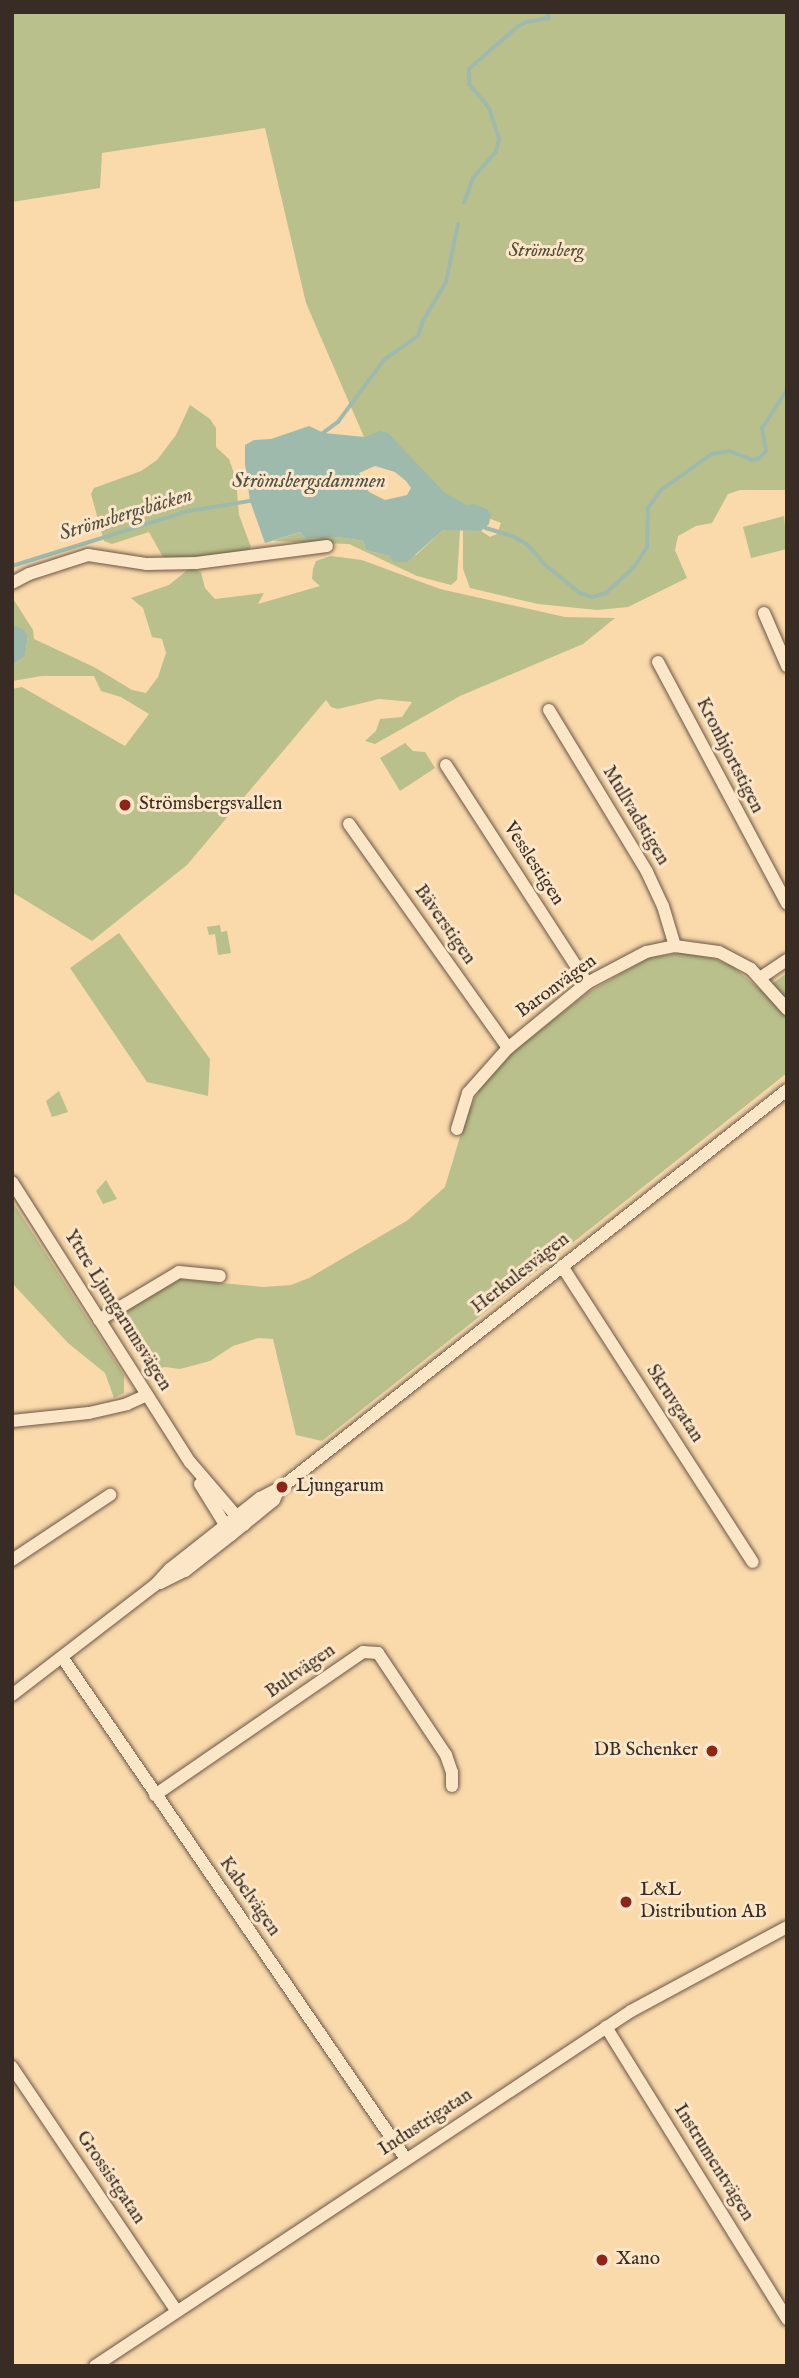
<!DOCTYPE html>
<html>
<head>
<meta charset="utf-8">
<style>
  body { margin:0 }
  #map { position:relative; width:799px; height:2378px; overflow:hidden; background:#fad9ab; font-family:"IM FELL English",serif }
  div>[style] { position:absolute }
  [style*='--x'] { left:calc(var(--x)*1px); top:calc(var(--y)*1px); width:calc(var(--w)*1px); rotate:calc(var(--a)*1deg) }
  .green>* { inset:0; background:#bac08c }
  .water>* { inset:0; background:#9ebaac }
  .stream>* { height:3.5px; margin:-1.75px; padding:0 1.75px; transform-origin:1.75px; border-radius:1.75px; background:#9ebaac }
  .roads { filter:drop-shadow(0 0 2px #695746) drop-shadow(0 0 2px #695746) }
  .minor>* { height:12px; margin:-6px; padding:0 6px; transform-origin:6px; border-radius:6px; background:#fce6c8 }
  .dots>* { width:19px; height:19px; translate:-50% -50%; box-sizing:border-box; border:4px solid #fce6c8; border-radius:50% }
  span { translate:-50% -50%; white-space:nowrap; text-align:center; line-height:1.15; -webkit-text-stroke:6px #fce6c8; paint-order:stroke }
  .park-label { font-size:19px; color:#534a39; font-style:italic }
  .street-label { font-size:19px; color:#392c24 }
  .poi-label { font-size:19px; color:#392c24 }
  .left { translate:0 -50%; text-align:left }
  .right { translate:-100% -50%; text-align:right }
  .water-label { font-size:21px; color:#525046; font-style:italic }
  .frame { position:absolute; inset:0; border:14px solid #392c24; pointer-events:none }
</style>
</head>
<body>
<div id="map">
  <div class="green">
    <i style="clip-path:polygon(12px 12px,787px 12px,787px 490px,740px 490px,728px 494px,712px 523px,696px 526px,678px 536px,675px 550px,687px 578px,628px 607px,597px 610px,538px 604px,470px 588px,463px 569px,463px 530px,481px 531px,490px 537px,497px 534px,501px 523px,442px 500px,364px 437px,306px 303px,265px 128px,102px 153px,100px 188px,12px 202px)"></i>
    <i style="clip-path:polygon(190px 405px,210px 419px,216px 428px,216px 447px,229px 459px,236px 479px,239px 515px,251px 547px,248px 552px,226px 557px,164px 559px,149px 532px,112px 544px,104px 541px,91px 494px,94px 488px,141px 471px,157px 460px,176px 435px)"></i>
    <i style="clip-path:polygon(784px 516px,787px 549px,751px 558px,743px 527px)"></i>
    <i style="clip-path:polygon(443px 530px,460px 530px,457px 580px,451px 585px,417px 576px,349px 544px,273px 541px,300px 532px,306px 539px,338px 537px,363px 541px,366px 550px,389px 556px,416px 555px)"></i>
    <i style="clip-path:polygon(331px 556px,362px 560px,440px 589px,565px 617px,615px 618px,583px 644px,460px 696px,375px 744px,365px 741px,376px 731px,380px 719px,402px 717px,412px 702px,379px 699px,338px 709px,331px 707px,326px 700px,187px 865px,92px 941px,12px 892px,12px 689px,22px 687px,125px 746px,149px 714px,121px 697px,101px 691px,94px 676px,42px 676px,12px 681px,12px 666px,25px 656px,28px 636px,12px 624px,12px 597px,33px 630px,34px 639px,94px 667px,132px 690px,146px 693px,158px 677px,166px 653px,162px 639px,152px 637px,143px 608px,131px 598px,169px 585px,190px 568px,201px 572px,205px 588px,215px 599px,264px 593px,258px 604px,320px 586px,312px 579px,313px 569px,316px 561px)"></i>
    <i style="clip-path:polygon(405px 743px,413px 751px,425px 752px,435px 768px,400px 791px,380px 758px)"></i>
    <i style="clip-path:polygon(220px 925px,221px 932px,227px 931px,231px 953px,218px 955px,215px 934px,209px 935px,207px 927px)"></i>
    <i style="clip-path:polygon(119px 933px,210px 1059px,208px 1096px,147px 1082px,70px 968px)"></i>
    <i style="clip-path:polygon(682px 953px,712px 958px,732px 966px,762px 991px,787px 973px,787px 1073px,322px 1441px,296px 1435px,273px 1339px,258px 1338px,233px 1346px,210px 1361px,180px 1369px,165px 1367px,149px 1371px,114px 1318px,180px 1279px,263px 1287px,291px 1285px,309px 1278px,408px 1220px,445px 1187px,465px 1120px,479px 1090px,511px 1053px,587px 993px,649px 958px)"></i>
    <i style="clip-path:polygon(59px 1091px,68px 1112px,52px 1117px,46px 1101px)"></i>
    <i style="clip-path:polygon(106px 1180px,117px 1199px,103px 1204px,96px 1191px)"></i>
    <i style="clip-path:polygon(12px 1201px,124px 1375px,124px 1393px,114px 1398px,105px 1373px,68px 1343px,12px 1283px)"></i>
  </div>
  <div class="water">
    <i style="clip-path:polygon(evenodd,309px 426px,324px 433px,365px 437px,380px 431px,388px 433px,445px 493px,467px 505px,474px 504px,487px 509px,491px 514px,489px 524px,481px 531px,443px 530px,407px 562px,394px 562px,389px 556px,366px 550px,363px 541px,338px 537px,306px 539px,300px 532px,265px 543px,250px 501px,245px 464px,245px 445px,254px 440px,271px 439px,309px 426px,375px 466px,395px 472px,406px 481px,411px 488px,407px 495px,385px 500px,369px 492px,359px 473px,375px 466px)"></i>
    <i style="clip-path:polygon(12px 624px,23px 629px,28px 636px,25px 656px,12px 666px)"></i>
  </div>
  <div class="stream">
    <i style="--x:464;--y:203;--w:27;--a:-70"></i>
    <i style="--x:473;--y:178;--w:35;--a:-49"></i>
    <i style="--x:496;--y:152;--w:13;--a:-77"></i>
    <i style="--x:499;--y:139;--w:33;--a:-108"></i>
    <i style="--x:489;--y:108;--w:31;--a:-130"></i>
    <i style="--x:469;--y:84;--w:15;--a:-90"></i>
    <i style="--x:469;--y:69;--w:64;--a:-41.2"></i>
    <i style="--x:517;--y:27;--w:10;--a:-29"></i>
    <i style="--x:526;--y:22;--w:23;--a:-10"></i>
    <i style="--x:549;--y:18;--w:6;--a:-108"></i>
    <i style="--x:323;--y:433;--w:19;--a:-36"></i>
    <i style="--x:338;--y:422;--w:77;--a:-53.4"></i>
    <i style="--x:384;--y:360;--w:42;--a:-35.2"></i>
    <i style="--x:418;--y:336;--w:16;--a:-72"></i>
    <i style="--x:423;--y:321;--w:45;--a:-59.5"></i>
    <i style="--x:446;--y:282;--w:59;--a:-78.3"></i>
    <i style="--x:486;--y:528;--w:28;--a:17"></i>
    <i style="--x:513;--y:536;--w:16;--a:30"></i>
    <i style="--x:527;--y:544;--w:28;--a:48"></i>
    <i style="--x:546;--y:565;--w:44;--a:39.5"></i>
    <i style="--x:580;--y:593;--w:13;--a:18"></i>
    <i style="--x:592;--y:597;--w:15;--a:-16"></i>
    <i style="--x:606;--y:593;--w:38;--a:-43"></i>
    <i style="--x:634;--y:567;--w:23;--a:-56"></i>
    <i style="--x:647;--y:548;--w:40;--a:-88.6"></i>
    <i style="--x:648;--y:508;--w:22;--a:-54"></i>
    <i style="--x:661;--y:490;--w:62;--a:-35.2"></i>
    <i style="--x:712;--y:454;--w:18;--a:-9"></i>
    <i style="--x:730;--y:451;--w:24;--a:22"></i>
    <i style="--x:752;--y:460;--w:8;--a:-14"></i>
    <i style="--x:760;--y:458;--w:9;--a:-49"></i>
    <i style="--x:766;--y:451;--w:23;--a:-100"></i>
    <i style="--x:762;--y:428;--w:45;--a:-56.7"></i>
    <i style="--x:12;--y:566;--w:185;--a:-17.3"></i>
    <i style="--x:189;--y:511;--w:62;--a:-9.3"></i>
  </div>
  <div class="roads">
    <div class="minor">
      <i style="--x:12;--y:583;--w:19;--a:-28"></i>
      <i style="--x:29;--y:574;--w:62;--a:-17.9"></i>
      <i style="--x:88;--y:555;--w:60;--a:8.7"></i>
      <i style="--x:147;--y:564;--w:49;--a:-1.2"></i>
      <i style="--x:196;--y:563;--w:132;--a:-7.4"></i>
      <i style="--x:764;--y:613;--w:58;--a:66.5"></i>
      <i style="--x:658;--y:662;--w:274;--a:61.9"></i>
      <i style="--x:549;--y:710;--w:189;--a:58.8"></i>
      <i style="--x:647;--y:872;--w:38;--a:65"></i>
      <i style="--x:663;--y:906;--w:42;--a:73.3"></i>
      <i style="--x:446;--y:765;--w:260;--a:57.1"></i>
      <i style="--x:349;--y:824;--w:275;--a:54.6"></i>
      <i style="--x:760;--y:978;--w:32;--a:-34"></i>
      <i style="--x:457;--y:1129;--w:38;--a:-73"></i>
      <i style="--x:468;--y:1093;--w:60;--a:-48.4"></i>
      <i style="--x:508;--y:1048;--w:102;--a:-39.4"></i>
      <i style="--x:587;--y:983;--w:67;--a:-27.7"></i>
      <i style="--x:646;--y:952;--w:30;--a:-12"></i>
      <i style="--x:675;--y:946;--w:44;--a:7.8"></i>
      <i style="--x:719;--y:952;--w:36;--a:28"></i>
      <i style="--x:751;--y:969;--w:54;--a:48"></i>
      <i style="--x:12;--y:1182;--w:332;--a:57.6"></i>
      <i style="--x:190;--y:1462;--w:83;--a:49.4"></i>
      <i style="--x:562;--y:1266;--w:352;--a:57.2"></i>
      <i style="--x:99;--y:1320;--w:93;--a:-31"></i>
      <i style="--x:179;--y:1272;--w:41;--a:5.6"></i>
      <i style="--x:12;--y:1421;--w:77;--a:-5.9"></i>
      <i style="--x:89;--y:1413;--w:39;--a:-13"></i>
      <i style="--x:127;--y:1404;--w:22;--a:-24"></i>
      <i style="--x:200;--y:1484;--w:55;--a:58.3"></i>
      <i style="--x:12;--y:1560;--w:118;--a:-33.6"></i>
      <i style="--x:160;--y:1583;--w:28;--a:-26"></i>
      <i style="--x:185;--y:1571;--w:58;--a:-38"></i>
      <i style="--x:231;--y:1535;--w:55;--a:-39.1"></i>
      <i style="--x:274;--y:1500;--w:12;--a:-66"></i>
      <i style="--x:62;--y:1657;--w:609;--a:55.58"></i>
      <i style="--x:12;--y:1695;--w:180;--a:-37.6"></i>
      <i style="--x:155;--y:1585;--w:22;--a:-47"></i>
      <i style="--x:170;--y:1569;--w:115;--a:-38.3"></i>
      <i style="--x:260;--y:1498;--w:25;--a:-27"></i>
      <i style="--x:282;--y:1487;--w:642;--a:-38.17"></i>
      <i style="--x:155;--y:1795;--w:252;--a:-34.5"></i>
      <i style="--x:363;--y:1652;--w:15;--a:4"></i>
      <i style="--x:378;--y:1653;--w:123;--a:56.3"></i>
      <i style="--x:446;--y:1755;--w:18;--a:71"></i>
      <i style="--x:452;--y:1772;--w:14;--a:90"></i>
      <i style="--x:606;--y:2027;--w:344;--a:58.2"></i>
      <i style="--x:12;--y:2067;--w:293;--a:56"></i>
      <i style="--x:95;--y:2366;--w:643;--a:-33.52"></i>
      <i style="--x:631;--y:2011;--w:177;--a:-28.3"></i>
    </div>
  </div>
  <div class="dots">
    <i style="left:125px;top:805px;background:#8f2418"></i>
    <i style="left:282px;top:1487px;background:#8f2418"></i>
    <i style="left:712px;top:1751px;background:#8f2418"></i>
    <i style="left:626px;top:1902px;background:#8f2418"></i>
    <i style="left:602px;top:2260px;background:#8f2418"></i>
  </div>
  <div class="park-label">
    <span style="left:546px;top:252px">Strömsberg</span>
  </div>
  <div class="street-label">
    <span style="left:729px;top:756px;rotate:63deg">Kronhjortstigen</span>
    <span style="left:635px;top:816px;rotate:59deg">Mullvadstigen</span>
    <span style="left:533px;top:864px;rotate:57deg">Vesslestigen</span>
    <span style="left:444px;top:925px;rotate:55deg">Bäverstigen</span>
    <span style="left:557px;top:987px;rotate:-36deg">Baronvägen</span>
    <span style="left:521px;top:1274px;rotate:-38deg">Herkulesvägen</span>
    <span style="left:117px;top:1311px;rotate:58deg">Yttre Ljungarumsvägen</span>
    <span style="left:674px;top:1404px;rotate:57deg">Skruvgatan</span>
    <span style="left:301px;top:1672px;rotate:-35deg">Bultvägen</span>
    <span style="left:249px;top:1897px;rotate:55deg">Kabelvägen</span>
    <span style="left:426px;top:2123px;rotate:-33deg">Industrigatan</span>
    <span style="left:713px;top:2163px;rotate:58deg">Instrumentvägen</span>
    <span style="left:110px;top:2178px;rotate:56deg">Grossistgatan</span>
  </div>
  <div class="poi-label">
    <span class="left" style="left:139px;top:805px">Strömsbergsvallen</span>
    <span class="left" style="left:296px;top:1487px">Ljungarum</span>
    <span class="right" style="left:698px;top:1751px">DB Schenker</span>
    <span class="left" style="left:640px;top:1902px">L&amp;L<br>Distribution AB</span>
    <span class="left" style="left:616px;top:2260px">Xano</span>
  </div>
  <div class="water-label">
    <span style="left:309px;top:482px">Strömsbergsdammen</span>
    <span style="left:126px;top:515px;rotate:-17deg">Strömsbergsbäcken</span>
  </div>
  <div class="frame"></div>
</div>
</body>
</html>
